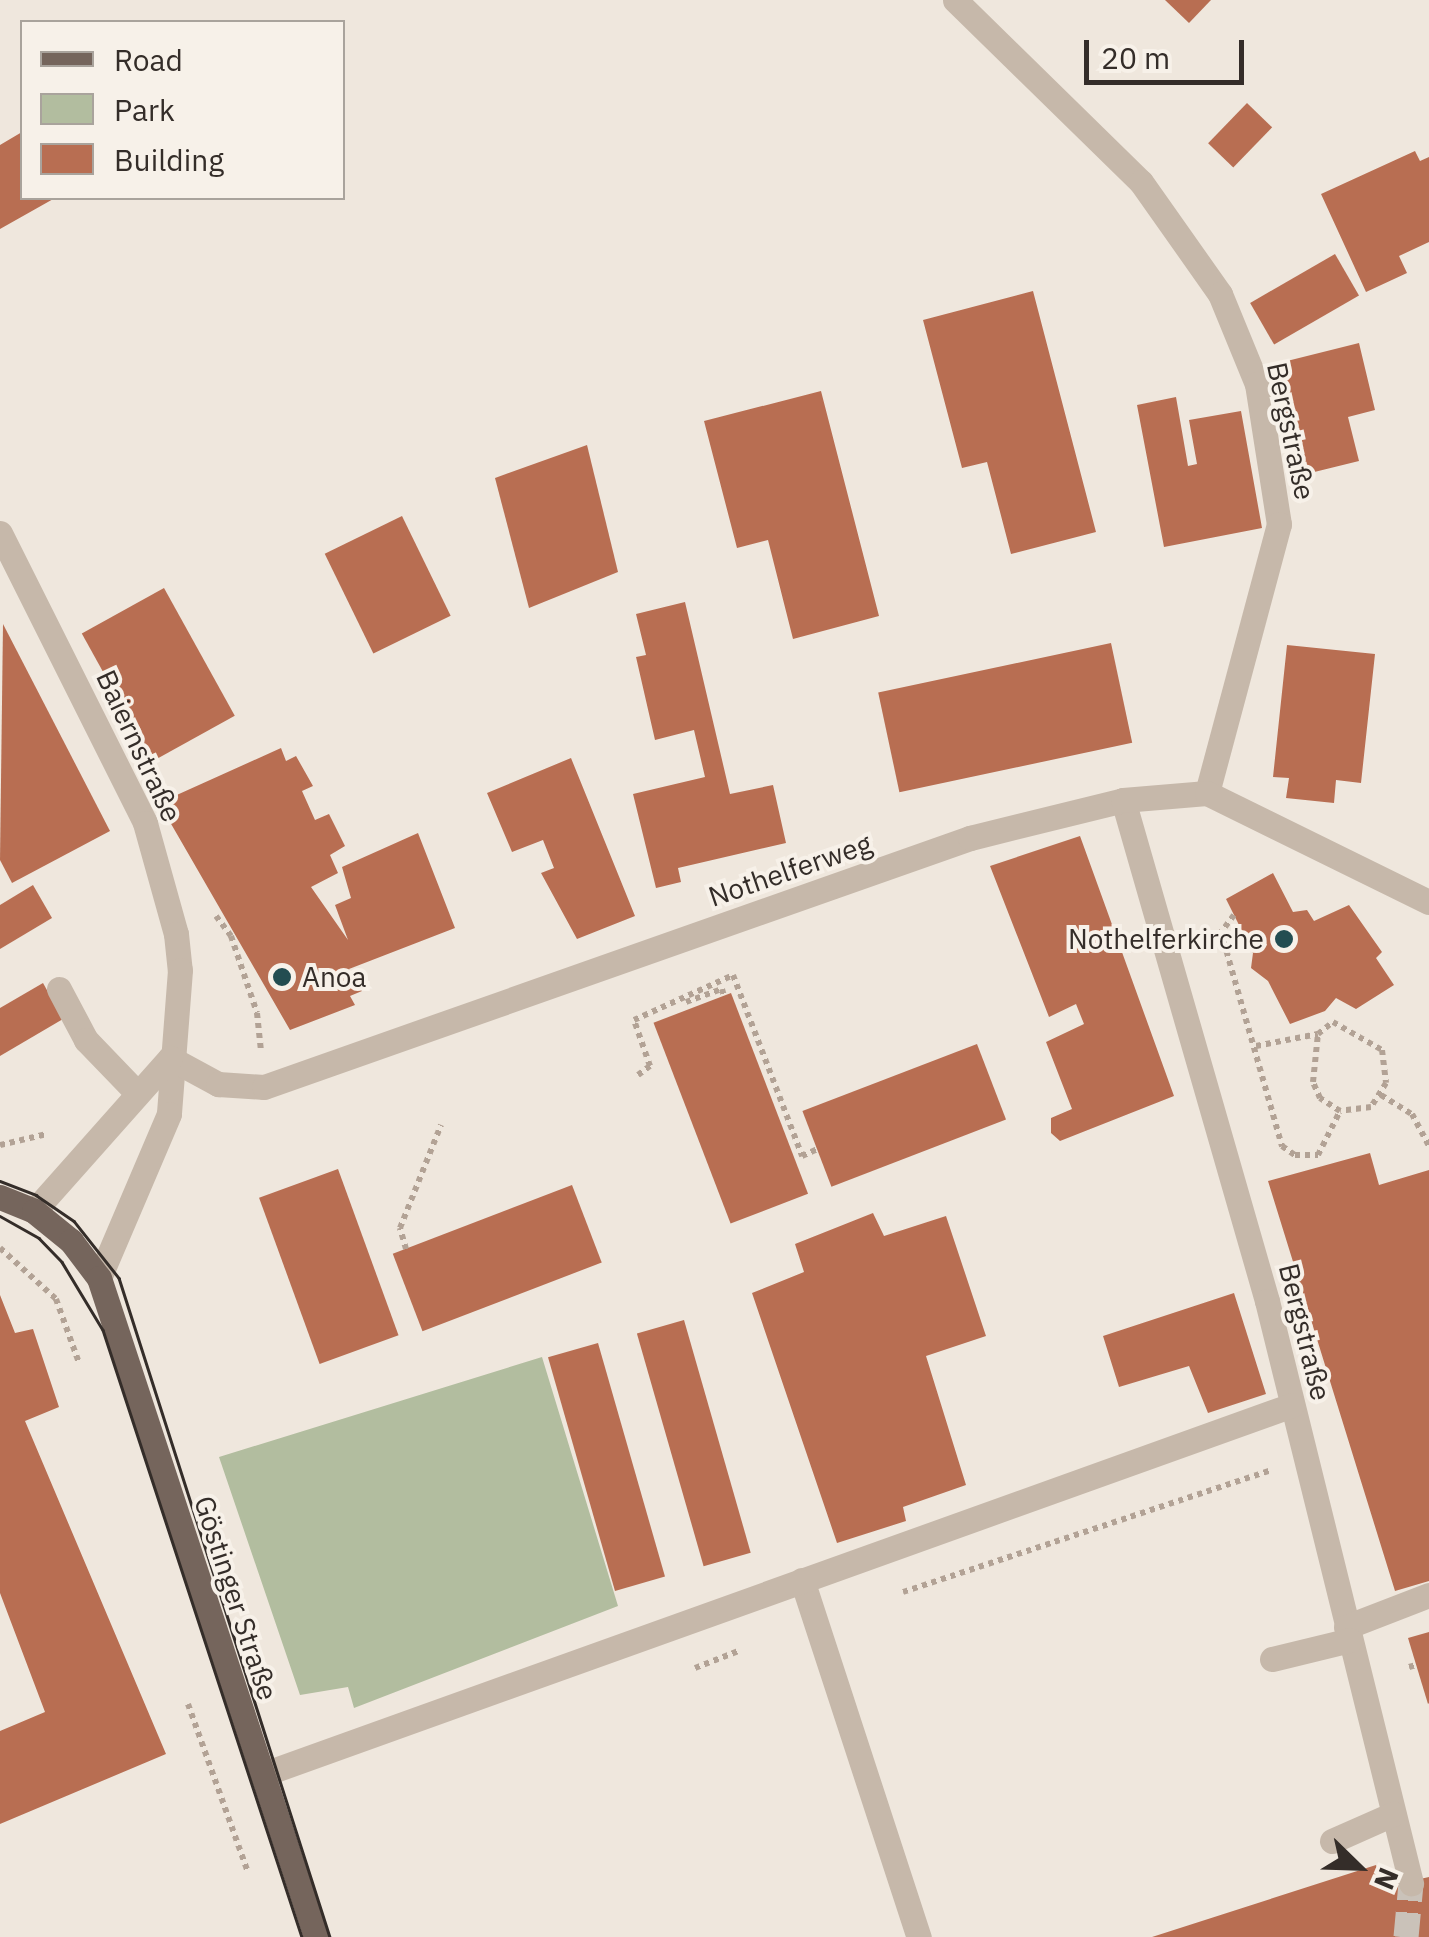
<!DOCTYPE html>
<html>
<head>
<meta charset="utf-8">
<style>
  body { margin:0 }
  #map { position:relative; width:1429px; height:1937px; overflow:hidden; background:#efe7dd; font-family:"IBM Plex Sans",sans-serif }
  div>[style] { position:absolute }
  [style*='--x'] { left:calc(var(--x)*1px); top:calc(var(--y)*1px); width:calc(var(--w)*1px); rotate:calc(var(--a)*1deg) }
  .green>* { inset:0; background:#b2bd9f }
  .building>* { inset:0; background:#b86e52; transform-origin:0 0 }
  .minor-tunnel>* { height:25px; margin-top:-12.5px; transform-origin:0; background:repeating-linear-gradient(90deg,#cac2b9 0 25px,transparent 0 37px) }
  .path>* { height:6px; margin-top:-3px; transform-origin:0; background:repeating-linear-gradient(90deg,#b2a295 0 5px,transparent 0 10px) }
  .minor>* { height:25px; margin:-12.5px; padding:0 12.5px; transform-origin:12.5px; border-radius:12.5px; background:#c6b8aa }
  .major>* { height:25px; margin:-12.5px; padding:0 12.5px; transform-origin:12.5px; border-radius:12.5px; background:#75655c }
  .tram>* { height:2.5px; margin:-1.25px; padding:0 1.25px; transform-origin:1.25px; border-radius:1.25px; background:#342d29 }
  .dots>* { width:28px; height:28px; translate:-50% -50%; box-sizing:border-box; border:5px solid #f7f1e9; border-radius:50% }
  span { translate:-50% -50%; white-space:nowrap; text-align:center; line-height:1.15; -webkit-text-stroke:8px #f7f1e9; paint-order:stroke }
  .street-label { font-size:28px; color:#342d29 }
  .poi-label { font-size:28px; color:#342d29 }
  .right { translate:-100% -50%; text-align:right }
  .left { translate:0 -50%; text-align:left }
  .legend { position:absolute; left:20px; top:20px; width:325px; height:180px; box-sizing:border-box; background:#f7f1e9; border:2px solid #a9a39c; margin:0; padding:12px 18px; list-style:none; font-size:30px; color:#342d29 }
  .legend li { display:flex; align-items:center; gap:20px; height:50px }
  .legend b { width:50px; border:2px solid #a9a39c }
  .north { position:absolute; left:1309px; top:1817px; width:100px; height:100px; -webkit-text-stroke:8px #f7f1e9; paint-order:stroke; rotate:113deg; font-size:28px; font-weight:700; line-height:40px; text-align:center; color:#342d29 }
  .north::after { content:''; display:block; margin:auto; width:35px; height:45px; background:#342d29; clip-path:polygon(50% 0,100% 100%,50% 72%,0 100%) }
  .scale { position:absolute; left:1084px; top:40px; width:160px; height:45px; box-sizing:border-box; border:5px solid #342d29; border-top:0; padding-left:12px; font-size:30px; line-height:35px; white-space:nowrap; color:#342d29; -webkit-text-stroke:8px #f7f1e9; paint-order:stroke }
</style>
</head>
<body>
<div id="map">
  <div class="green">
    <i style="clip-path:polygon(542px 1357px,618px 1606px,354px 1708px,348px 1687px,300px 1695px,219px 1457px)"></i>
  </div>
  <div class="building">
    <i style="clip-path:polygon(1165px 0,1211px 0,1189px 23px)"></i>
    <i style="left:1247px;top:103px;width:35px;height:56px;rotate:44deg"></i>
    <i style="clip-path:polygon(22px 132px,22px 198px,55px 198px,0 229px,0 145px)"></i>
    <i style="clip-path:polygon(1415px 151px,1420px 161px,1429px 157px,1429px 242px,1399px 256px,1407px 273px,1366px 292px,1321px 194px)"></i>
    <i style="left:1335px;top:254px;width:48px;height:98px;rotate:60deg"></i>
    <i style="clip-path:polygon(1033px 291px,1096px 532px,1011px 554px,987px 462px,962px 468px,923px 320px)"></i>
    <i style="clip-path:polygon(1359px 343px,1375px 410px,1348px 417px,1359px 461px,1294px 477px,1267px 366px)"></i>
    <i style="clip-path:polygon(821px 391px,879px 616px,793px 639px,768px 540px,737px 548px,704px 421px)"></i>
    <i style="clip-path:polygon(1176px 397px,1188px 466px,1197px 464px,1189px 420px,1241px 411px,1262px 528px,1164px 547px,1137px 405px)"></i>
    <i style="clip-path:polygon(587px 445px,618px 572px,529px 608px,495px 478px)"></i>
    <i style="left:402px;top:516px;width:111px;height:86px;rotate:64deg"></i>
    <i style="left:164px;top:588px;width:146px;height:94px;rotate:61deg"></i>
    <i style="clip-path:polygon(685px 602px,730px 794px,773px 785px,786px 843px,678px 868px,681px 882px,656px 888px,633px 794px,705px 777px,694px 730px,655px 740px,636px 657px,646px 655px,636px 614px)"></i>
    <i style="clip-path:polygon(3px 624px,110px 831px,12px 883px,0 860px)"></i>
    <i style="left:1111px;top:643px;width:102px;height:238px;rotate:78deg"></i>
    <i style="clip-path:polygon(1287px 645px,1375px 654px,1361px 783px,1336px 780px,1334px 803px,1286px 798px,1289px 778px,1273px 777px)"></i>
    <i style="clip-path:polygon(281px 748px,286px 761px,296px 756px,313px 786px,302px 791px,315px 820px,329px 814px,345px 846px,330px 855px,338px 873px,311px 887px,348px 940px,335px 905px,351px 898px,342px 867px,418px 833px,455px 928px,349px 969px,362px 991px,350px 996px,355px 1005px,290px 1030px,159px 803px)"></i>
    <i style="clip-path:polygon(571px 758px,635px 916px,577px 939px,541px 873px,554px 868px,543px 840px,512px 852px,487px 793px)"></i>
    <i style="clip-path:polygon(1080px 836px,1174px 1096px,1060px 1141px,1051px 1133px,1051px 1118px,1072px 1109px,1046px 1042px,1084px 1024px,1076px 1004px,1049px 1017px,990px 866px)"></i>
    <i style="clip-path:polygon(1273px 873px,1293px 912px,1307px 910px,1314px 921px,1349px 905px,1382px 952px,1376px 958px,1394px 985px,1356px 1009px,1336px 998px,1325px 1011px,1290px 1024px,1268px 981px,1251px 968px,1253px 953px,1226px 899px)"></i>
    <i style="clip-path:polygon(33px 885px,52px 918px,0 949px,0 905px)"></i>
    <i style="clip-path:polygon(43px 983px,63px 1019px,0 1056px,0 1008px)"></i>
    <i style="left:731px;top:993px;width:215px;height:83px;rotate:69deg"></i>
    <i style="left:977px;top:1044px;width:81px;height:187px;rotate:69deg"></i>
    <i style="clip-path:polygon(1370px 1153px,1379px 1185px,1429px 1170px,1429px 1581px,1395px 1591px,1268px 1181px)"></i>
    <i style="left:338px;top:1169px;width:177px;height:84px;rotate:70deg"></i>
    <i style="left:572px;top:1185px;width:83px;height:192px;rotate:69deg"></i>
    <i style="clip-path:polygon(873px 1213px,884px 1236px,946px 1216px,986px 1336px,926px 1356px,966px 1485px,903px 1507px,906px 1521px,837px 1543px,752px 1293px,804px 1272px,795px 1244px)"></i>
    <i style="clip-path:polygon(1234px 1293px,1266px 1394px,1208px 1413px,1189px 1366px,1119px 1387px,1103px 1336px)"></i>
    <i style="clip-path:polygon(0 1295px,15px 1333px,33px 1329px,59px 1407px,25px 1421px,166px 1754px,0 1824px,0 1731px,45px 1712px,0 1593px)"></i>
    <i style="left:684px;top:1320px;width:242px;height:49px;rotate:74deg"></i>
    <i style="left:598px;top:1343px;width:243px;height:52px;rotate:74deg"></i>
    <i style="clip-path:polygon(1429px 1632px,1429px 1703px,1428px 1704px,1408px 1638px)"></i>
    <i style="clip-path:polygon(1376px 1865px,1384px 1887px,1429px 1877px,1429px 1937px,1152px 1937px)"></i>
  </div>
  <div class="minor-tunnel">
    <i style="--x:1406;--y:1937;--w:54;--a:-84.7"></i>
  </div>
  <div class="path">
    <i style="--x:1234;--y:915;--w:21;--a:127"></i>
    <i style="--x:1221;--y:932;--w:223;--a:74.1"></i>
    <i style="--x:1282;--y:1146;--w:16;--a:35"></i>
    <i style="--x:1295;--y:1155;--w:23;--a:0"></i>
    <i style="--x:1318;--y:1155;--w:49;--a:-63.4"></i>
    <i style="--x:216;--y:916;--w:25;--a:53"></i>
    <i style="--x:231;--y:936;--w:81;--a:71.3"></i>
    <i style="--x:257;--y:1013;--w:36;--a:84"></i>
    <i style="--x:686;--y:1002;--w:38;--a:-20"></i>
    <i style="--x:722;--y:989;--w:7;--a:74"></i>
    <i style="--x:1256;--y:1046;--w:63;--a:-11"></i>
    <i style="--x:1318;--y:1034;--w:19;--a:-39"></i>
    <i style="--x:1333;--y:1022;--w:56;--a:29.7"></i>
    <i style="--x:1382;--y:1050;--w:33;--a:83"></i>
    <i style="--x:1386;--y:1083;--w:28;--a:122"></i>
    <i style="--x:1371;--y:1107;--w:31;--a:173"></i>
    <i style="--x:1340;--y:1111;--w:24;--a:-147"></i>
    <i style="--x:1320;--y:1098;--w:17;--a:-114"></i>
    <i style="--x:1313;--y:1082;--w:48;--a:-84.1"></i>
    <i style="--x:638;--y:1075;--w:15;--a:-37"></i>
    <i style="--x:650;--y:1066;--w:49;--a:-109.2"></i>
    <i style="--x:634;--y:1020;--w:109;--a:-24.4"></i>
    <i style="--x:733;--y:975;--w:194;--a:69.1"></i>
    <i style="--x:802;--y:1156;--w:17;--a:-24"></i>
    <i style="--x:1381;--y:1095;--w:36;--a:32"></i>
    <i style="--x:1412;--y:1114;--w:36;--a:62"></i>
    <i style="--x:0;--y:1145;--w:48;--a:-13.2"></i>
    <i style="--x:0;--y:1248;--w:76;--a:42.3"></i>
    <i style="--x:56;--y:1299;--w:68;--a:70.2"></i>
    <i style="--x:406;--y:1249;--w:22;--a:-106"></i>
    <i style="--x:400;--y:1228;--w:111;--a:-68.3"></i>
    <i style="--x:903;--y:1592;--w:388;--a:-18.3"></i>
    <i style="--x:1409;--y:1667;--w:7;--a:-16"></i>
    <i style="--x:695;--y:1668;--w:49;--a:-21.4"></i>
    <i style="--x:188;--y:1704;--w:176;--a:70.4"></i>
  </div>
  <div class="minor">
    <i style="--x:955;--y:0;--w:260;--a:44.4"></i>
    <i style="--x:1141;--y:182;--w:137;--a:54.8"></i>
    <i style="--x:1220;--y:294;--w:97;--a:67.7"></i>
    <i style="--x:1257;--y:384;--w:142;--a:81.1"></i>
    <i style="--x:1279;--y:524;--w:278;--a:105"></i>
    <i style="--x:0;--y:533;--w:324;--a:63.4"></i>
    <i style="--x:145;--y:823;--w:115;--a:74.4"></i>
    <i style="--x:176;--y:934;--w:36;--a:84"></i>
    <i style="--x:180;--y:970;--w:144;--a:94.4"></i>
    <i style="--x:169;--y:1114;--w:178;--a:113.1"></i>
    <i style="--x:1123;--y:800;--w:521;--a:73.96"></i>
    <i style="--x:1267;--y:1301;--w:600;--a:76.1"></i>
    <i style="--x:59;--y:989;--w:58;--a:62.1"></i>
    <i style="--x:86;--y:1040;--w:71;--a:46.1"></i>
    <i style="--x:170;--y:1058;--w:55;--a:28.4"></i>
    <i style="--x:218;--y:1084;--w:46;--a:3.7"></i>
    <i style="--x:264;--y:1087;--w:749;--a:-19.43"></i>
    <i style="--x:970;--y:838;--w:158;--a:-13.9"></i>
    <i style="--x:1123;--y:800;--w:84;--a:-4.8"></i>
    <i style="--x:1207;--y:793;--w:247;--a:26.2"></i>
    <i style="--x:34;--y:1211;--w:205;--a:-48.4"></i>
    <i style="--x:802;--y:1580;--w:376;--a:71.9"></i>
    <i style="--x:1346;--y:1627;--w:89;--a:-21.1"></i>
    <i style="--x:1272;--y:1659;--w:80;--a:-13.7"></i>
    <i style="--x:261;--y:1775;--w:1095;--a:-19.74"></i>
    <i style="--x:1332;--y:1841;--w:67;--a:-23.9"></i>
  </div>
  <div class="major">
    <i style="--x:0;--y:1197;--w:37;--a:22"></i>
    <i style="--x:34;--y:1211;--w:48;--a:39"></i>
    <i style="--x:71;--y:1241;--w:46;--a:52.9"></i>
    <i style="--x:99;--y:1278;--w:694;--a:71.77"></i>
  </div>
  <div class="tram">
    <i style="--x:0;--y:1181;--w:39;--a:21"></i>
    <i style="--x:36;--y:1195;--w:46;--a:34.4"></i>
    <i style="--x:74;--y:1221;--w:73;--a:51.7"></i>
    <i style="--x:119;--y:1278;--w:692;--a:72.25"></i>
    <i style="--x:0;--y:1216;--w:45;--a:29.4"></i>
    <i style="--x:39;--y:1238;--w:33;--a:46"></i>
    <i style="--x:62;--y:1262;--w:79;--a:58.9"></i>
    <i style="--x:103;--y:1330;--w:639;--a:71.85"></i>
  </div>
  <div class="dots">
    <i style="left:1284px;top:939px;background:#234d51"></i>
    <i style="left:282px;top:977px;background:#234d51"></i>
  </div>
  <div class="street-label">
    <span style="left:1291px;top:431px;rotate:78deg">Bergstraße</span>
    <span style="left:139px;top:746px;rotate:65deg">Baiernstraße</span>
    <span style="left:790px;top:870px;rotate:-19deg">Nothelferweg</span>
    <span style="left:1305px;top:1332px;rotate:76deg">Bergstraße</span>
    <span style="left:236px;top:1598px;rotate:72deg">Göstinger Straße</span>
  </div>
  <div class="poi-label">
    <span class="right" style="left:1264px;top:939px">Nothelferkirche</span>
    <span class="left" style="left:302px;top:977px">Anoa</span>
  </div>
  <ul class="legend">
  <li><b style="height:12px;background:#75655c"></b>Road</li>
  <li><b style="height:28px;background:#b2bd9f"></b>Park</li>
  <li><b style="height:28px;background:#b86e52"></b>Building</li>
  </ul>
  <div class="north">N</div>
  <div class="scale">20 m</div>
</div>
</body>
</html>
